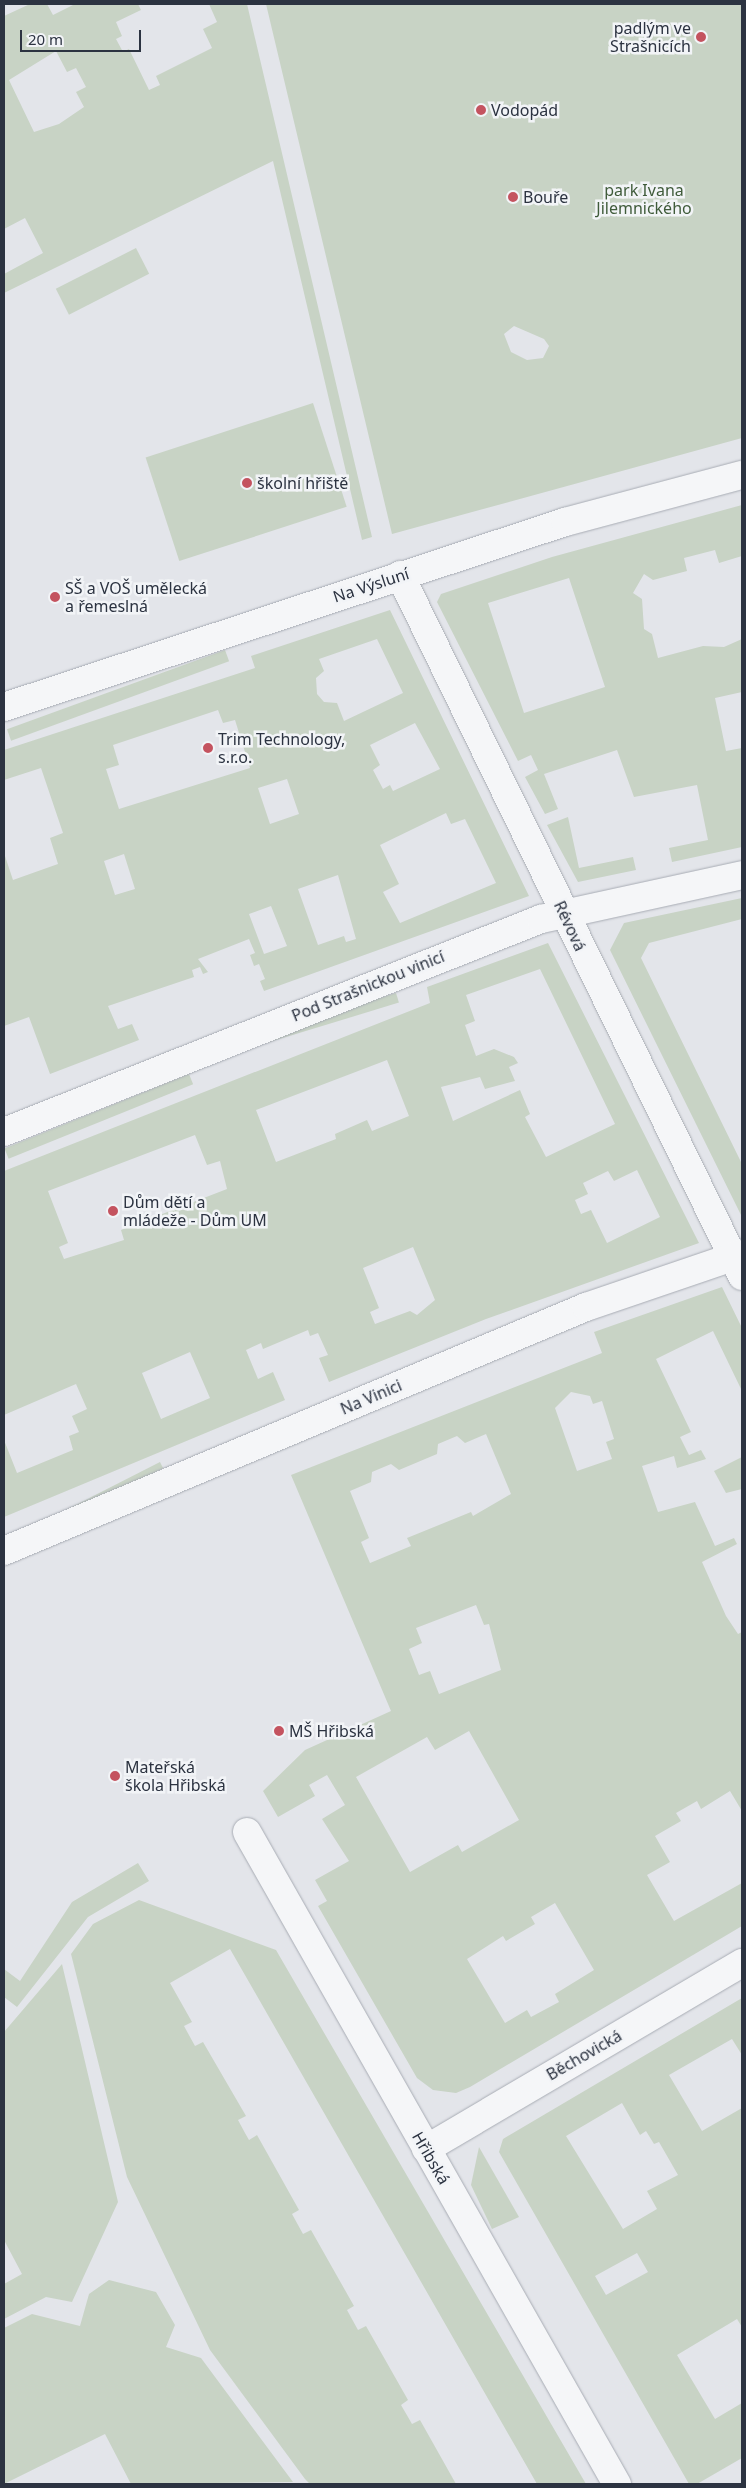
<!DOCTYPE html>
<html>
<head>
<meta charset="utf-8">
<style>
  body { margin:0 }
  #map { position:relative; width:746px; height:2488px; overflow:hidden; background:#e3e5ea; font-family:"Noto Sans",sans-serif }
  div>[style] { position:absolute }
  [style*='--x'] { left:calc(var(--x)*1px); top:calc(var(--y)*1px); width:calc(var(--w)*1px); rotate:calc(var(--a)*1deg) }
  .green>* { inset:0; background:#c8d3c5; transform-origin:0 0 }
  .roads { filter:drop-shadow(0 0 1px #a8acb4) drop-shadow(0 0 1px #a8acb4) }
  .minor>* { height:28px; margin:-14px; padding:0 14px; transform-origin:14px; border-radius:14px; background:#f5f6f8 }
  .dots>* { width:14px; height:14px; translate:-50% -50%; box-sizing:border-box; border:2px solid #f2f4f7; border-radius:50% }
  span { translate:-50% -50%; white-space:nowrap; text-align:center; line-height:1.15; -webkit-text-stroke:5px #f2f4f7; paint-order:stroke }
  .poi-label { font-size:16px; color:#2c3341 }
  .right { translate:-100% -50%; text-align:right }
  .left { translate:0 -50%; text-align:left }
  .park-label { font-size:16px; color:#3f5b3a }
  .street-label { font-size:16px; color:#2c3341 }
  .frame { position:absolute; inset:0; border:5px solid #2c3341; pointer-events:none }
  .scale { position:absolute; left:20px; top:30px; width:121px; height:22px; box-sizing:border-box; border:2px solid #2c3341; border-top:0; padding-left:6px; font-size:15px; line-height:18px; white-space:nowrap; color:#2c3341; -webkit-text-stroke:4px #f2f4f7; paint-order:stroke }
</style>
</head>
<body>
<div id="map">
  <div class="green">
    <i style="clip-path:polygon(evenodd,30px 4px,47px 4px,53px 15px,75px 4px,138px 4px,141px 10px,116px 22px,122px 36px,116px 39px,123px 52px,129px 49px,149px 90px,160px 85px,156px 76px,212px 48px,203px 29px,217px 22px,209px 4px,247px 4px,372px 537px,362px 540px,273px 161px,4px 293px,4px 274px,43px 253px,25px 218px,4px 229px,4px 16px,30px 4px,56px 51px,67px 72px,76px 68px,86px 87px,76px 92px,84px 107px,59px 124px,34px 132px,9px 80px,56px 51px)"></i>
    <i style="clip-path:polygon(evenodd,266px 4px,742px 4px,742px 438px,392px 534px,266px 4px,514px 326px,544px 339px,549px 346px,543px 358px,527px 360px,511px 352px,504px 334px,514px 326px)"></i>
    <i style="left:136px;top:248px;width:29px;height:90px;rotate:63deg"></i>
    <i style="left:313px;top:403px;width:109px;height:176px;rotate:72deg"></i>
    <i style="clip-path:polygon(evenodd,742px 505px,742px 556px,719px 563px,715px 550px,684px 558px,687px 571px,653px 580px,644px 574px,633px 593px,642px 599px,644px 629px,652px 634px,658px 658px,703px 646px,724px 647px,742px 639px,742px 692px,715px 698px,726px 751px,742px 748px,742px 847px,672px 862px,669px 848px,708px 840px,697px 785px,634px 797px,617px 750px,544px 774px,558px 809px,545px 814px,525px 777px,538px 770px,531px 755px,518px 761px,437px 602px,441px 594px,552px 557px,742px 505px,569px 578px,605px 687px,524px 713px,488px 603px,569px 578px)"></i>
    <i style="clip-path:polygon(evenodd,390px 610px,529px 896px,264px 991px,260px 981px,265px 979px,259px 964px,254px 966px,250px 955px,255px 953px,249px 939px,198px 959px,208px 972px,203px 974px,200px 967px,192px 970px,194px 977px,108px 1006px,118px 1029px,132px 1024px,139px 1040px,50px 1074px,29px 1017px,4px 1026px,4px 853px,13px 880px,58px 864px,50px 838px,63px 833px,41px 768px,4px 780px,4px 750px,255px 668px,251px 656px,390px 610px,377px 639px,403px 693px,344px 721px,337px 703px,324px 702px,317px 694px,316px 678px,324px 671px,319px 659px,377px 639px,390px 610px,218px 710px,223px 723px,235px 720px,250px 768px,119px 809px,106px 769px,119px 765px,113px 745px,218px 710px,390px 610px,415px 723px,440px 769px,393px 791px,390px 785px,383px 789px,373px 770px,380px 765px,370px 745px,415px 723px,390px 610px,287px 779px,299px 814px,270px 824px,258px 788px,287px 779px,390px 610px,446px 813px,451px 824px,465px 819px,496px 883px,400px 923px,383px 892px,399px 884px,380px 845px,446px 813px,390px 610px,124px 854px,135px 889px,115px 895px,104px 861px,124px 854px,390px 610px,338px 875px,356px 939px,346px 942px,344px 936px,318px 945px,298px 889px,338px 875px,390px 610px,271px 906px,287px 946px,264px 954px,249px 914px,271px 906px)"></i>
    <i style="left:225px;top:650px;width:12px;height:232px;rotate:70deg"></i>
    <i style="clip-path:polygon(568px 817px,579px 868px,633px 857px,636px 870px,578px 882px,547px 825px)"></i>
    <i style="clip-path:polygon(742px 898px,742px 919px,649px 943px,641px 958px,742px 1164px,742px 1217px,610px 950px,624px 923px)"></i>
    <i style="clip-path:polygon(evenodd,548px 943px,699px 1243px,486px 1319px,329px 1382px,319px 1358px,328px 1355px,318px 1333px,310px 1336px,308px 1330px,263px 1349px,261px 1343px,246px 1350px,258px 1379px,273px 1372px,285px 1400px,4px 1517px,4px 1440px,17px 1473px,73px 1450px,69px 1436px,79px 1432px,72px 1416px,87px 1409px,76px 1384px,4px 1415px,4px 1171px,430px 1003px,427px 987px,548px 943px,540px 969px,615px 1124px,546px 1157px,525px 1117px,530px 1114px,520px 1090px,453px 1121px,441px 1087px,480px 1077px,485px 1089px,515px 1081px,509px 1067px,518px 1063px,514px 1057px,494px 1049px,476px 1056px,465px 1025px,475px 1021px,466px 995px,540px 969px,548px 943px,387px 1060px,409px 1116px,372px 1131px,367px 1120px,335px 1134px,336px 1139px,276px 1162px,256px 1110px,387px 1060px,548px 943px,195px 1135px,207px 1165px,220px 1161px,227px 1189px,121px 1230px,124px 1240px,64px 1259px,59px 1247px,68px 1243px,48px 1191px,195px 1135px,548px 943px,637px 1170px,660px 1217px,607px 1243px,591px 1210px,581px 1214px,575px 1200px,588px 1194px,583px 1183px,608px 1171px,614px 1181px,637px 1170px,548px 943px,413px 1247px,435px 1300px,417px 1315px,410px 1311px,375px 1324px,370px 1312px,379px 1308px,363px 1268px,413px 1247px,548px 943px,190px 1352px,210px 1398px,161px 1419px,142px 1373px,190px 1352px)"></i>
    <i style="left:396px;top:993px;width:10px;height:182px;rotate:73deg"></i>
    <i style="left:189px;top:1074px;width:11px;height:199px;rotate:68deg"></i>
    <i style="clip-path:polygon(evenodd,722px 1287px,742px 1328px,742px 1391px,713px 1331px,656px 1359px,691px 1432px,680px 1437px,689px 1455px,701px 1450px,706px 1459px,677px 1468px,674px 1456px,642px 1466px,658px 1512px,695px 1502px,715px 1546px,734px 1538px,737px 1544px,702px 1562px,726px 1616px,738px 1634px,742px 1632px,742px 1811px,730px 1791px,701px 1809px,697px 1801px,676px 1813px,681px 1821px,655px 1836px,670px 1862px,647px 1875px,674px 1921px,742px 1883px,742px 1926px,470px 2087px,456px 2093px,433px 2090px,417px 2078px,318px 1906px,327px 1901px,315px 1880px,349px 1861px,322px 1819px,345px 1805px,327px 1775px,309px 1785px,315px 1796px,278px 1817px,263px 1791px,305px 1750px,391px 1711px,291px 1475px,602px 1353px,594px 1332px,722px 1287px,571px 1392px,590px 1396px,593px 1404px,602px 1401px,614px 1439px,606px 1442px,612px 1459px,577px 1471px,555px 1408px,571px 1392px,722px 1287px,486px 1434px,511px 1494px,473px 1516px,471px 1512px,407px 1538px,411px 1546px,370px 1563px,361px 1542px,369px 1538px,350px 1491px,371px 1482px,372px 1472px,391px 1464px,399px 1470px,437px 1454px,438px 1444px,457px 1436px,465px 1443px,486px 1434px,722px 1287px,476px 1605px,484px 1625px,489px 1624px,501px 1670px,439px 1694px,430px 1671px,419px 1675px,409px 1649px,422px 1643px,416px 1628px,476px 1605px,722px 1287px,469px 1731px,519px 1820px,462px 1852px,458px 1845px,410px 1872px,356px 1777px,427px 1737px,435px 1750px,469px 1731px,722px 1287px,555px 1903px,594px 1970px,555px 1994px,559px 2002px,531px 2017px,527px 2010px,505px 2023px,467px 1959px,503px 1936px,506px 1941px,535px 1924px,531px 1917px,555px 1903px)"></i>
    <i style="clip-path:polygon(742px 1457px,742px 1489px,726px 1493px,714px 1471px)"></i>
    <i style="left:160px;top:1462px;width:7px;height:169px;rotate:63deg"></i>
    <i style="clip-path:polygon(138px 1863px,149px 1881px,88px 1917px,17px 2007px,4px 1997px,4px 1969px,20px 1981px,72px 1902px)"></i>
    <i style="clip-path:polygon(139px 1900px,276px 1950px,586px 2484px,537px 2484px,230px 1949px,170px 1983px,192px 2022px,184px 2026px,195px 2046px,203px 2042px,246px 2116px,238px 2120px,245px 2133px,249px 2140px,257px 2135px,299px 2210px,292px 2214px,303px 2234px,311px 2230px,354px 2306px,347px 2310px,358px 2330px,366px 2326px,408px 2400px,401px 2405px,408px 2417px,412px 2424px,420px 2420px,456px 2484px,310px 2484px,305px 2479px,210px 2350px,127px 2177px,71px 1954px,93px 1924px)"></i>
    <i style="clip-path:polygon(62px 1964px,118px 2202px,72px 2302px,46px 2297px,4px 2319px,4px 2284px,22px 2274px,4px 2240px,4px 2032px)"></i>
    <i style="clip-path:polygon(evenodd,742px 1998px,742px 2055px,732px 2039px,669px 2075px,702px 2131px,742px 2108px,742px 2327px,737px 2319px,677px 2355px,715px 2419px,742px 2403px,742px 2458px,697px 2484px,689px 2484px,499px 2152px,503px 2139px,742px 1998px,622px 2103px,640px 2135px,646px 2131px,654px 2144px,659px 2142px,678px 2175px,647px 2191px,657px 2209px,623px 2229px,566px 2136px,622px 2103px,742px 1998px,637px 2253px,648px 2272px,606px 2295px,595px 2276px,637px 2253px)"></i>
    <i style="clip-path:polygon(479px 2147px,519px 2217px,492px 2229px,471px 2185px)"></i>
    <i style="clip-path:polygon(109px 2280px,156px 2292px,175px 2325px,166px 2347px,201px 2358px,293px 2482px,131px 2484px,105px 2434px,4px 2484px,4px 2328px,32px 2314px,80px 2326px,89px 2294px)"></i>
  </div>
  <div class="roads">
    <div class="minor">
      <i style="--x:400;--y:575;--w:780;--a:63.99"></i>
      <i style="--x:4;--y:707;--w:591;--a:-18.25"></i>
      <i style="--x:565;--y:522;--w:183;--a:-14.9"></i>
      <i style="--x:4;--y:1132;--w:578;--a:-21.64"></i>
      <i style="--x:541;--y:919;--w:206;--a:-12.3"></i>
      <i style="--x:4;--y:1551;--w:631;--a:-22.75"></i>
      <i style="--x:586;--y:1307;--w:165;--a:-18.8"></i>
      <i style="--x:247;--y:1832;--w:750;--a:60.43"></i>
      <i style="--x:426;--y:2149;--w:367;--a:-30.5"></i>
    </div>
  </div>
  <div class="dots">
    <i style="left:701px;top:37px;background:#c4535f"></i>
    <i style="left:481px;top:110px;background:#c4535f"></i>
    <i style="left:513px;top:197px;background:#c4535f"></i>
    <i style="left:247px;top:483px;background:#c4535f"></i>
    <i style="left:55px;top:597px;background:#c4535f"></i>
    <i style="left:208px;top:748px;background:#c4535f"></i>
    <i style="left:113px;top:1211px;background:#c4535f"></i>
    <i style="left:279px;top:1731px;background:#c4535f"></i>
    <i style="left:115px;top:1776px;background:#c4535f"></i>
  </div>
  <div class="poi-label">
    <span class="right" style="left:691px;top:37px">padlým ve<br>Strašnicích</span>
    <span class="left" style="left:491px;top:110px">Vodopád</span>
    <span class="left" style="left:523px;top:197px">Bouře</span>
    <span class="left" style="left:257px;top:483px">školní hřiště</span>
    <span class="left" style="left:65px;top:597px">SŠ a VOŠ umělecká<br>a řemeslná</span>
    <span class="left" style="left:218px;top:748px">Trim Technology,<br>s.r.o.</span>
    <span class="left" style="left:123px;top:1211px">Dům dětí a<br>mládeže - Dům UM</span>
    <span class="left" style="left:289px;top:1731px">MŠ Hřibská</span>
    <span class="left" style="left:125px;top:1776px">Mateřská<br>škola Hřibská</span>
  </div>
  <div class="park-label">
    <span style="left:644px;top:199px">park Ivana<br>Jilemnického</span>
  </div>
  <div class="street-label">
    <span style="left:371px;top:585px;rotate:-18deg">Na Výsluní</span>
    <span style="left:570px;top:926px;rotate:65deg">Révová</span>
    <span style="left:368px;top:986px;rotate:-22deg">Pod Strašnickou vinicí</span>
    <span style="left:371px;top:1397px;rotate:-23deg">Na Vinici</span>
    <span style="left:584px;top:2055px;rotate:-30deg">Běchovická</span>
    <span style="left:431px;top:2158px;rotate:60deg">Hřibská</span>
  </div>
  <div class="frame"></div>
  <div class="scale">20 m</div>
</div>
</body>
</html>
